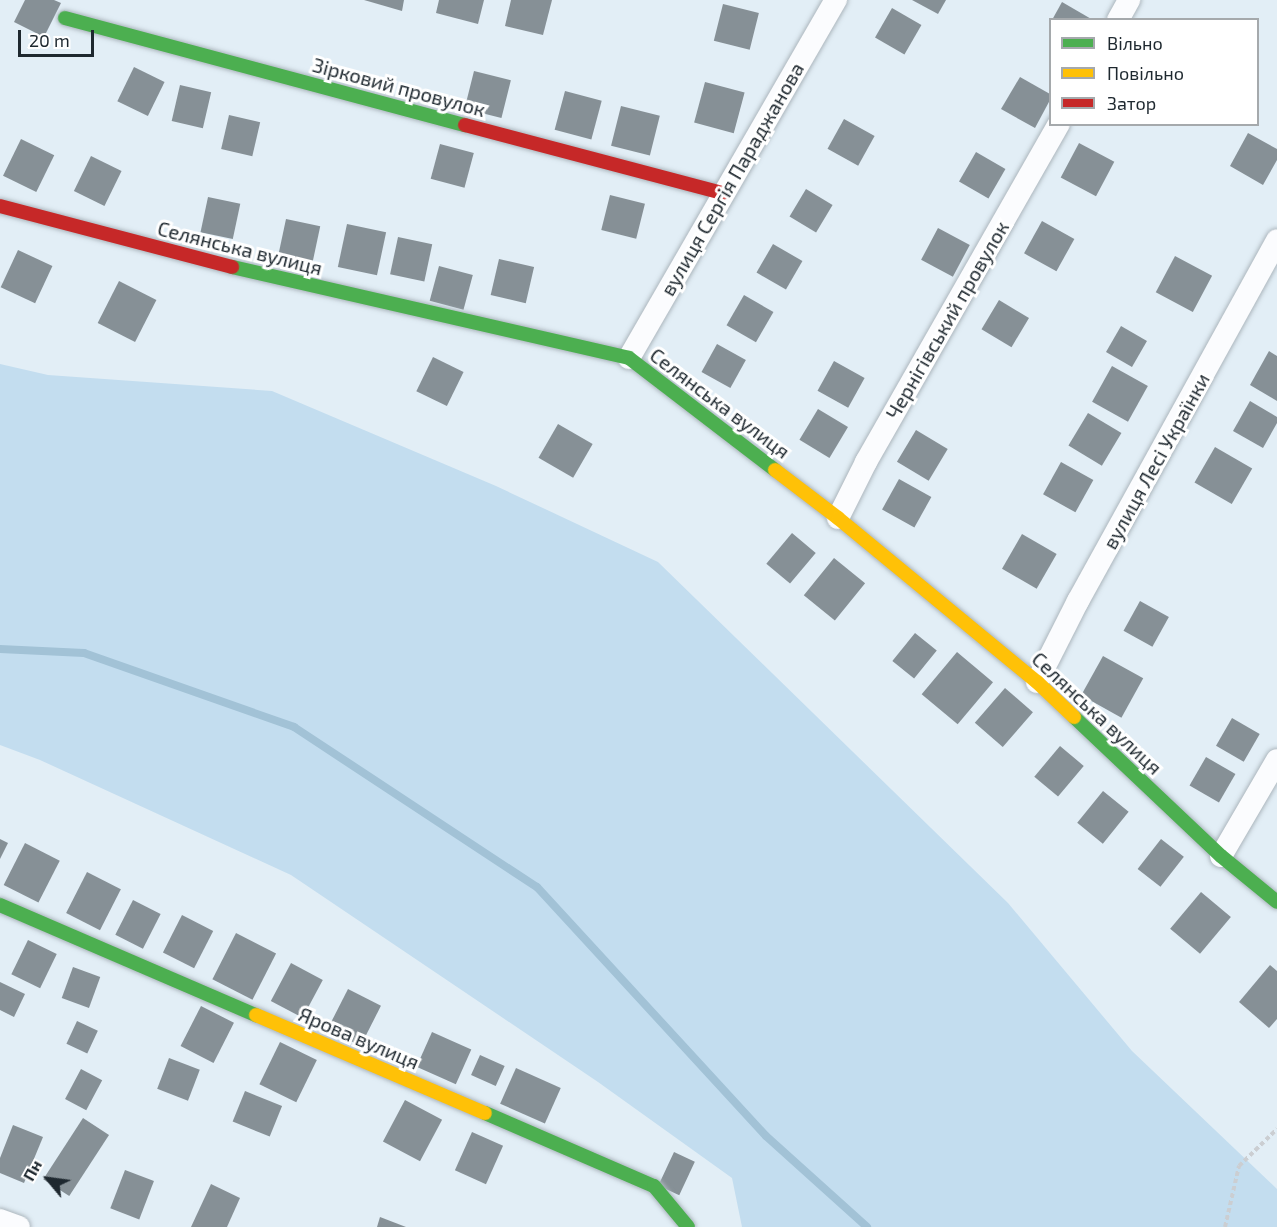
<!DOCTYPE html>
<html>
<head>
<meta charset="utf-8">
<style>
  body { margin:0 }
  #map { position:relative; width:1277px; height:1227px; overflow:hidden; background:#e2eef6; font-family:"Exo 2",sans-serif }
  div>[style] { position:absolute }
  [style*='--x'] { left:calc(var(--x)*1px); top:calc(var(--y)*1px); width:calc(var(--w)*1px); rotate:calc(var(--a)*1deg) }
  .green>* { inset:0; background:#c3ddef }
  .stream>* { height:8px; margin:-4px; padding:0 4px; transform-origin:4px; border-radius:4px; background:#a2c2d6 }
  .building>* { inset:0; background:#869096; transform-origin:0 0 }
  .path>* { height:4px; margin-top:-2px; transform-origin:0; background:repeating-linear-gradient(90deg,#cbced2 0 4.5px,transparent 0 7.5px) }
  .roads { filter:drop-shadow(0 0 2px #acb6bd) drop-shadow(0 0 2px #acb6bd) }
  .street>* { height:22px; margin:-11px; padding:0 11px; transform-origin:11px; border-radius:11px; background:#fbfcfe }
  .fast>* { height:14px; margin:-7px; padding:0 7px; transform-origin:7px; border-radius:7px; background:#4caf50 }
  .slow>* { height:14px; margin:-7px; padding:0 7px; transform-origin:7px; border-radius:7px; background:#ffc107 }
  .jam>* { height:14px; margin:-7px; padding:0 7px; transform-origin:7px; border-radius:7px; background:#c62828 }
  span { translate:-50% -50%; white-space:nowrap; text-align:center; line-height:1.15; -webkit-text-stroke:6px #fff; paint-order:stroke }
  .street-label { font-size:20px; color:#1e282f }
  .legend { position:absolute; left:1049px; top:18px; width:210px; height:108px; box-sizing:border-box; background:#fff; border:2px solid #a5a9ac; margin:0; padding:8px 10px; list-style:none; font-size:18px; color:#1e282f }
  .legend li { display:flex; align-items:center; gap:12px; height:30px }
  .legend b { width:30px; border:2px solid #a5a9ac }
  .north { position:absolute; left:18px; top:1149px; width:60px; height:60px; -webkit-text-stroke:4px #fff; paint-order:stroke; rotate:299deg; font-size:16px; font-weight:700; line-height:24px; text-align:center; color:#1e282f }
  .north::after { content:''; display:block; margin:auto; width:21px; height:27px; background:#1e282f; clip-path:polygon(50% 0,100% 100%,50% 72%,0 100%) }
  .scale { position:absolute; left:18px; top:30px; width:76px; height:27px; box-sizing:border-box; border:3px solid #1e282f; border-top:0; padding-left:8px; font-size:18px; line-height:21px; white-space:nowrap; color:#1e282f; -webkit-text-stroke:4px #fff; paint-order:stroke }
</style>
</head>
<body>
<div id="map">
  <div class="green">
    <i style="clip-path:polygon(0 364px,48px 375px,272px 391px,496px 486px,658px 562px,1008px 903px,1132px 1051px,1277px 1189px,1277px 1227px,742px 1227px,732px 1178px,598px 1082px,291px 875px,40px 760px,0 745px)"></i>
  </div>
  <div class="stream">
    <i style="--x:0;--y:649;--w:84;--a:2.7"></i>
    <i style="--x:84;--y:653;--w:223;--a:19.4"></i>
    <i style="--x:294;--y:727;--w:291;--a:33.4"></i>
    <i style="--x:537;--y:887;--w:338;--a:47.4"></i>
    <i style="--x:766;--y:1136;--w:136;--a:42"></i>
  </div>
  <div class="building">
    <i style="clip-path:polygon(25px 0,54px 0,61px 3px,44px 37px,14px 22px)"></i>
    <i style="clip-path:polygon(364px 0,404px 0,402px 11px)"></i>
    <i style="clip-path:polygon(439px 0,484px 0,478px 24px,436px 13px)"></i>
    <i style="clip-path:polygon(511px 0,552px 0,543px 35px,505px 26px)"></i>
    <i style="clip-path:polygon(912px 0,946px 0,938px 14px)"></i>
    <i style="clip-path:polygon(1062px 2px,1093px 20px,1052px 20px)"></i>
    <i style="left:723px;top:4px;width:37px;height:38px;rotate:14deg"></i>
    <i style="left:892px;top:8px;width:34px;height:34px;rotate:30deg"></i>
    <i style="left:134px;top:67px;width:34px;height:38px;rotate:26deg"></i>
    <i style="left:474px;top:71px;width:38px;height:39px;rotate:14deg"></i>
    <i style="clip-path:polygon(1020px 77px,1050px 94px,1050px 100px,1035px 128px,1001px 109px)"></i>
    <i style="left:705px;top:82px;width:41px;height:42px;rotate:15deg"></i>
    <i style="left:180px;top:85px;width:32px;height:37px;rotate:13deg"></i>
    <i style="left:565px;top:91px;width:38px;height:40px;rotate:15deg"></i>
    <i style="left:621px;top:106px;width:40px;height:41px;rotate:14deg"></i>
    <i style="left:229px;top:115px;width:32px;height:35px;rotate:13deg"></i>
    <i style="left:844px;top:119px;width:35px;height:34px;rotate:29deg"></i>
    <i style="clip-path:polygon(1248px 133px,1277px 149px,1277px 160px,1263px 185px,1230px 166px)"></i>
    <i style="left:21px;top:139px;width:37px;height:41px;rotate:26deg"></i>
    <i style="left:1079px;top:143px;width:40px;height:39px;rotate:28deg"></i>
    <i style="left:440px;top:144px;width:35px;height:36px;rotate:15deg"></i>
    <i style="left:976px;top:152px;width:34px;height:34px;rotate:30deg"></i>
    <i style="left:91px;top:156px;width:34px;height:39px;rotate:26deg"></i>
    <i style="left:806px;top:189px;width:31px;height:32px;rotate:31deg"></i>
    <i style="left:610px;top:195px;width:36px;height:36px;rotate:14deg"></i>
    <i style="left:208px;top:197px;width:33px;height:36px;rotate:12deg"></i>
    <i style="left:286px;top:219px;width:35px;height:38px;rotate:12deg"></i>
    <i style="left:1042px;top:221px;width:37px;height:37px;rotate:29deg"></i>
    <i style="left:347px;top:224px;width:40px;height:44px;rotate:12deg"></i>
    <i style="left:938px;top:228px;width:36px;height:36px;rotate:28deg"></i>
    <i style="left:398px;top:237px;width:35px;height:38px;rotate:12deg"></i>
    <i style="left:773px;top:244px;width:34px;height:33px;rotate:30deg"></i>
    <i style="left:18px;top:250px;width:38px;height:41px;rotate:25deg"></i>
    <i style="left:1175px;top:256px;width:42px;height:41px;rotate:28deg"></i>
    <i style="left:499px;top:259px;width:36px;height:37px;rotate:13deg"></i>
    <i style="left:439px;top:266px;width:35px;height:36px;rotate:15deg"></i>
    <i style="left:119px;top:281px;width:42px;height:47px;rotate:27deg"></i>
    <i style="left:744px;top:295px;width:34px;height:35px;rotate:30deg"></i>
    <i style="left:999px;top:300px;width:35px;height:34px;rotate:31deg"></i>
    <i style="left:1121px;top:326px;width:30px;height:30px;rotate:30deg"></i>
    <i style="left:717px;top:344px;width:33px;height:32px;rotate:29deg"></i>
    <i style="clip-path:polygon(1269px 351px,1277px 356px,1277px 401px,1250px 385px)"></i>
    <i style="left:433px;top:357px;width:34px;height:38px;rotate:26deg"></i>
    <i style="left:834px;top:361px;width:35px;height:34px;rotate:29deg"></i>
    <i style="left:1112px;top:366px;width:41px;height:41px;rotate:29deg"></i>
    <i style="clip-path:polygon(1250px 401px,1277px 417px,1277px 423px,1263px 448px,1233px 431px)"></i>
    <i style="left:818px;top:409px;width:35px;height:36px;rotate:31deg"></i>
    <i style="left:1088px;top:413px;width:39px;height:38px;rotate:31deg"></i>
    <i style="left:558px;top:424px;width:40px;height:39px;rotate:30deg"></i>
    <i style="left:916px;top:430px;width:37px;height:37px;rotate:31deg"></i>
    <i style="left:1215px;top:447px;width:43px;height:41px;rotate:30deg"></i>
    <i style="left:1061px;top:462px;width:37px;height:37px;rotate:29deg"></i>
    <i style="left:899px;top:479px;width:37px;height:35px;rotate:29deg"></i>
    <i style="left:792px;top:533px;width:31px;height:40px;rotate:40deg"></i>
    <i style="left:1022px;top:534px;width:40px;height:40px;rotate:30deg"></i>
    <i style="left:834px;top:558px;width:40px;height:48px;rotate:39deg"></i>
    <i style="left:1140px;top:601px;width:33px;height:34px;rotate:29deg"></i>
    <i style="left:915px;top:633px;width:28px;height:36px;rotate:39deg"></i>
    <i style="left:957px;top:652px;width:47px;height:55px;rotate:40deg"></i>
    <i style="left:1103px;top:656px;width:46px;height:45px;rotate:29deg"></i>
    <i style="left:1005px;top:688px;width:37px;height:46px;rotate:41deg"></i>
    <i style="left:1232px;top:718px;width:32px;height:32px;rotate:30deg"></i>
    <i style="left:1060px;top:746px;width:31px;height:40px;rotate:40deg"></i>
    <i style="left:1206px;top:757px;width:34px;height:33px;rotate:30deg"></i>
    <i style="left:1103px;top:791px;width:33px;height:41px;rotate:39deg"></i>
    <i style="clip-path:polygon(0 839px,8px 843px,0 859px)"></i>
    <i style="left:1161px;top:839px;width:29px;height:38px;rotate:38deg"></i>
    <i style="left:25px;top:843px;width:39px;height:47px;rotate:27deg"></i>
    <i style="left:87px;top:872px;width:38px;height:46px;rotate:27deg"></i>
    <i style="left:1201px;top:892px;width:39px;height:48px;rotate:40deg"></i>
    <i style="left:133px;top:900px;width:31px;height:39px;rotate:27deg"></i>
    <i style="left:182px;top:915px;width:35px;height:42px;rotate:27deg"></i>
    <i style="left:236px;top:933px;width:45px;height:52px;rotate:27deg"></i>
    <i style="left:28px;top:940px;width:32px;height:38px;rotate:26deg"></i>
    <i style="left:291px;top:963px;width:36px;height:43px;rotate:28deg"></i>
    <i style="clip-path:polygon(1270px 965px,1277px 971px,1277px 1019px,1269px 1028px,1239px 1002px)"></i>
    <i style="left:73px;top:967px;width:29px;height:33px;rotate:20deg"></i>
    <i style="clip-path:polygon(0 982px,25px 994px,14px 1017px,0 1010px)"></i>
    <i style="left:348px;top:989px;width:37px;height:45px;rotate:27deg"></i>
    <i style="left:201px;top:1006px;width:37px;height:45px;rotate:27deg"></i>
    <i style="left:77px;top:1021px;width:23px;height:25px;rotate:25deg"></i>
    <i style="left:432px;top:1032px;width:43px;height:38px;rotate:24deg"></i>
    <i style="left:280px;top:1042px;width:41px;height:47px;rotate:26deg"></i>
    <i style="left:480px;top:1055px;width:27px;height:22px;rotate:24deg"></i>
    <i style="left:169px;top:1058px;width:33px;height:33px;rotate:21deg"></i>
    <i style="left:516px;top:1068px;width:49px;height:39px;rotate:24deg"></i>
    <i style="left:81px;top:1069px;width:24px;height:34px;rotate:28deg"></i>
    <i style="left:245px;top:1091px;width:40px;height:33px;rotate:22deg"></i>
    <i style="left:405px;top:1100px;width:42px;height:47px;rotate:28deg"></i>
    <i style="left:83px;top:1118px;width:31px;height:73px;rotate:33deg"></i>
    <i style="clip-path:polygon(13px 1125px,43px 1137px,24px 1183px,0 1173px,0 1158px)"></i>
    <i style="left:472px;top:1132px;width:34px;height:42px;rotate:24deg"></i>
    <i style="left:674px;top:1152px;width:23px;height:37px;rotate:25deg"></i>
    <i style="left:125px;top:1170px;width:31px;height:41px;rotate:21deg"></i>
    <i style="clip-path:polygon(211px 1184px,240px 1198px,227px 1227px,191px 1227px)"></i>
    <i style="clip-path:polygon(380px 1217px,406px 1227px,377px 1227px)"></i>
  </div>
  <div class="path">
    <i style="--x:1225;--y:1227;--w:63;--a:-77.1"></i>
    <i style="--x:1239;--y:1166;--w:53;--a:-44.2"></i>
  </div>
  <div class="roads">
    <div class="street">
      <i style="--x:1118;--y:20;--w:23;--a:-61"></i>
      <i style="--x:629;--y:358;--w:414;--a:-60"></i>
      <i style="--x:838;--y:518;--w:63;--a:-63.4"></i>
      <i style="--x:866;--y:462;--w:389;--a:-60.3"></i>
      <i style="--x:1037;--y:682;--w:91;--a:-63.2"></i>
      <i style="--x:1078;--y:601;--w:412;--a:-61.1"></i>
      <i style="--x:1221;--y:856;--w:111;--a:-59.7"></i>
      <i style="--x:0;--y:1220;--w:20;--a:20"></i>
    </div>
    <div class="fast">
      <i style="--x:65;--y:18;--w:414;--a:15"></i>
      <i style="--x:232;--y:267;--w:407;--a:12.9"></i>
      <i style="--x:629;--y:358;--w:184;--a:37.5"></i>
      <i style="--x:1074;--y:717;--w:202;--a:43.4"></i>
      <i style="--x:1221;--y:856;--w:72;--a:39.4"></i>
      <i style="--x:0;--y:905;--w:279;--a:23.3"></i>
      <i style="--x:485;--y:1113;--w:184;--a:23.4"></i>
      <i style="--x:654;--y:1186;--w:53;--a:50.3"></i>
    </div>
    <div class="slow">
      <i style="--x:775;--y:470;--w:79;--a:37.3"></i>
      <i style="--x:838;--y:518;--w:258;--a:39.5"></i>
      <i style="--x:1037;--y:682;--w:51;--a:43.4"></i>
      <i style="--x:256;--y:1015;--w:249;--a:23.2"></i>
    </div>
    <div class="jam">
      <i style="--x:465;--y:125;--w:266;--a:14.8"></i>
      <i style="--x:0;--y:206;--w:240;--a:14.7"></i>
    </div>
  </div>
  <div class="street-label">
    <span style="left:399px;top:87px;rotate:15deg">Зірковий провулок</span>
    <span style="left:732px;top:179px;rotate:-60deg">вулиця Сергія Параджанова</span>
    <span style="left:240px;top:248px;rotate:14deg">Селянська вулиця</span>
    <span style="left:947px;top:320px;rotate:-60deg">Чернігівський провулок</span>
    <span style="left:720px;top:403px;rotate:37deg">Селянська вулиця</span>
    <span style="left:1156px;top:461px;rotate:-61deg">вулиця Лесі Українки</span>
    <span style="left:1097px;top:713px;rotate:43deg">Селянська вулиця</span>
    <span style="left:359px;top:1038px;rotate:23deg">Ярова вулиця</span>
  </div>
  <ul class="legend">
  <li><b style="height:8px;background:#4caf50"></b>Вільно</li>
  <li><b style="height:8px;background:#ffc107"></b>Повільно</li>
  <li><b style="height:8px;background:#c62828"></b>Затор</li>
  </ul>
  <div class="north">Пн</div>
  <div class="scale">20 m</div>
</div>
</body>
</html>
